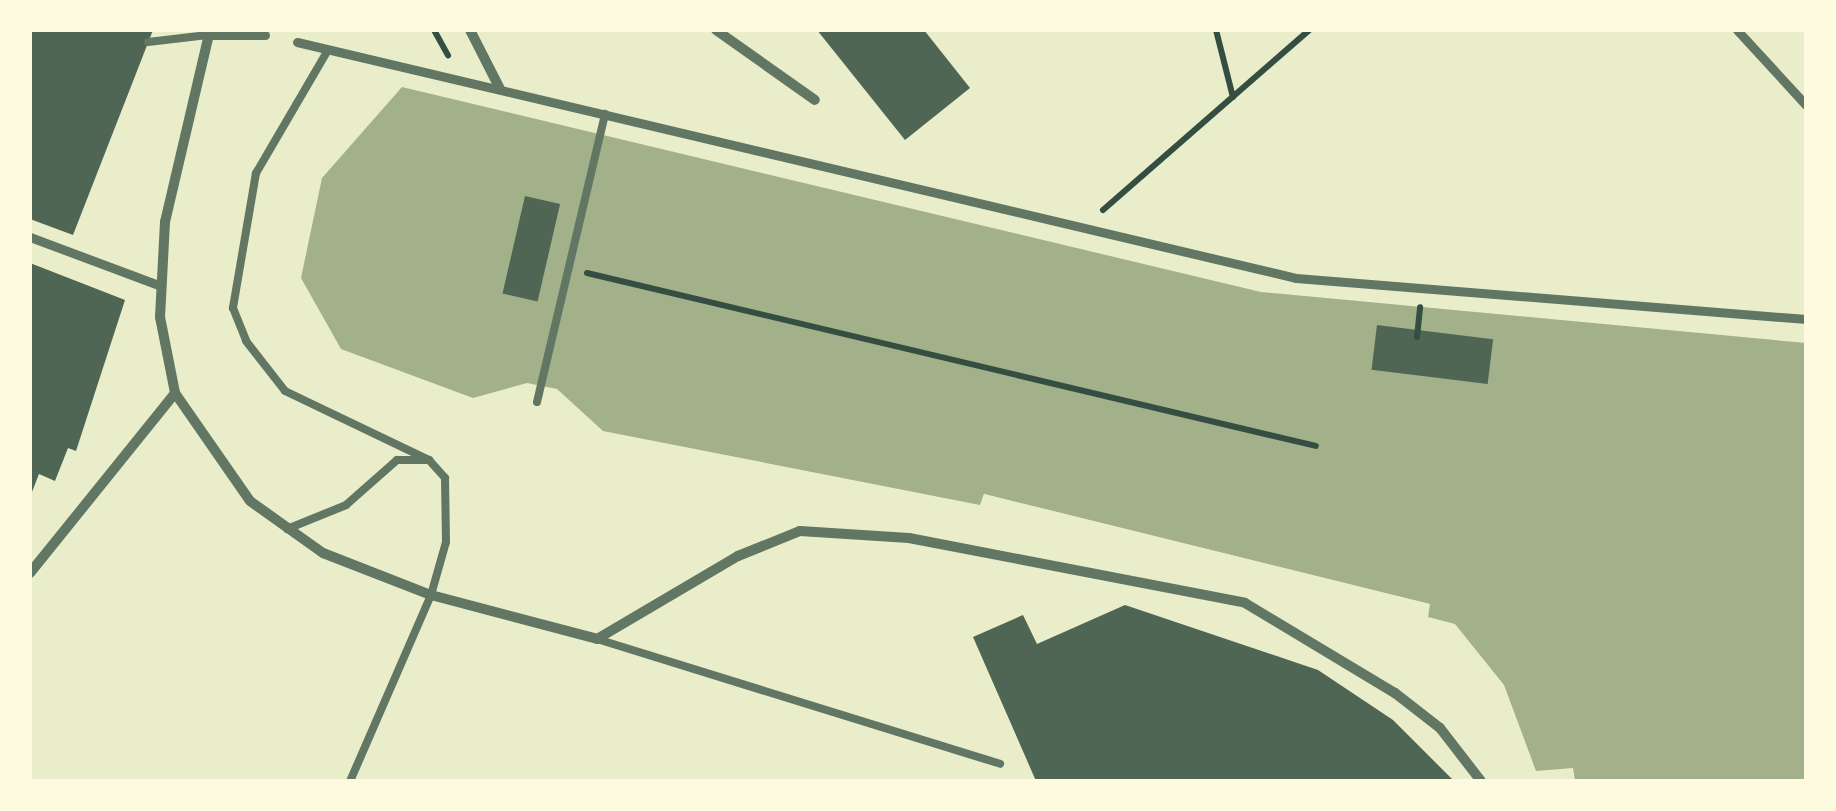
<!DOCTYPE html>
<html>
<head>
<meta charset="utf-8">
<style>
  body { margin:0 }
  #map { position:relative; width:1836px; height:811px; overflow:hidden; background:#e9edc9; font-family:Karla,sans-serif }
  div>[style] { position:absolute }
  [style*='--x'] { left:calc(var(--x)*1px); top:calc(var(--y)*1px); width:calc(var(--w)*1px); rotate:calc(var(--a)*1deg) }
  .water>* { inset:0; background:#a3b18a }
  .pier>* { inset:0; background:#e9edc9 }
  .building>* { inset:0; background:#4f6655; transform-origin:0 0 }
  .path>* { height:6px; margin:-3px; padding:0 3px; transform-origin:3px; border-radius:3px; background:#344e41 }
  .service>* { height:8px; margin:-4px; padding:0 4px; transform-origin:4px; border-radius:4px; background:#617663 }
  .pedestrian>* { height:9px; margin:-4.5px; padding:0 4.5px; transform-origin:4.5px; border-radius:4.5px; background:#617663 }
  .minor>* { height:10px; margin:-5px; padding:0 5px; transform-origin:5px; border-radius:5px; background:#617663 }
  span { translate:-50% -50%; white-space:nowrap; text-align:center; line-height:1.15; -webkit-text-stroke:8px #fefae0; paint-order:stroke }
  .frame { position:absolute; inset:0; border:32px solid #fefae0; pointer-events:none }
</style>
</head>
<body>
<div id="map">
  <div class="water">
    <i style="clip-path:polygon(402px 87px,1261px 292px,1806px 343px,1806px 781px,1575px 781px,1573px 768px,1536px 771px,1504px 685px,1455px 624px,1428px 617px,1429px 604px,984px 494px,980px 505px,603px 431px,557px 389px,527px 383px,473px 398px,341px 349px,301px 278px,322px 178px)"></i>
  </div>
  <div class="pier">
    <i style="clip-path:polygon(984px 494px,1430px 604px,1428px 617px,1424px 608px,987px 500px,979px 510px)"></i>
  </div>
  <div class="building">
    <i style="clip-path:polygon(30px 30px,153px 30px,73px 235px,30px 219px)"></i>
    <i style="clip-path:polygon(817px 30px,924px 30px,970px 88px,905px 140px)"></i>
    <i style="left:525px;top:196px;width:36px;height:100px;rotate:13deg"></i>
    <i style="clip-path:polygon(30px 263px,125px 300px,76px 451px,68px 448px,55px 481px,39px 474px,30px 497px)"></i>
    <i style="left:1377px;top:325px;width:117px;height:45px;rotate:7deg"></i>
    <i style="clip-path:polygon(1125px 605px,1318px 670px,1393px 720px,1454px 781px,1036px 781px,973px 637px,1023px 615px,1037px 644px)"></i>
  </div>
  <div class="path">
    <i style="--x:434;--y:30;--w:29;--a:61"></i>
    <i style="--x:1216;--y:30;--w:69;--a:75.8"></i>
    <i style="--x:1103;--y:210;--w:274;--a:-41.1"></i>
    <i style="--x:587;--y:273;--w:749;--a:13.35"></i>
    <i style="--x:1417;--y:337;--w:30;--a:-84"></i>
  </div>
  <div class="service">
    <i style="--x:148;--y:42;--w:60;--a:-6.7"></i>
    <i style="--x:328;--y:50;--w:143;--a:120.3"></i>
    <i style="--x:256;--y:173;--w:137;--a:99.7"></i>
    <i style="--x:233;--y:308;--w:35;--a:68"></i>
    <i style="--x:246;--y:341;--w:63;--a:52"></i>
    <i style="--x:285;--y:391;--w:160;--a:25.6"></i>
    <i style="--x:537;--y:402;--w:296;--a:-76.7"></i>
    <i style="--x:287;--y:529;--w:64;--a:-22.1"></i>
    <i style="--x:346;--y:505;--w:68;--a:-41.4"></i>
    <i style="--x:397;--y:460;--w:32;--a:0"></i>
    <i style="--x:429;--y:460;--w:24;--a:48"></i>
    <i style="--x:445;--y:478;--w:64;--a:89.1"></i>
    <i style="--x:446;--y:542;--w:55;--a:105.8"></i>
    <i style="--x:431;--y:595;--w:203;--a:113.5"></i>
    <i style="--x:597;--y:639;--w:422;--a:17.2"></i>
  </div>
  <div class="pedestrian">
    <i style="--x:1737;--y:30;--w:102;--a:47.4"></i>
    <i style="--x:208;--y:35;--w:57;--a:0"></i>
    <i style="--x:297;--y:42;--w:1026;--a:13.29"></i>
    <i style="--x:1296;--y:278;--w:512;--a:4.6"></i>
    <i style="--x:30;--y:237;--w:140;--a:20.5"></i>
  </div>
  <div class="minor">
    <i style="--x:210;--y:30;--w:197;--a:103.2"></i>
    <i style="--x:165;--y:222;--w:95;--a:93"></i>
    <i style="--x:160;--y:317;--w:77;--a:78.8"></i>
    <i style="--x:175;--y:393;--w:131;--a:55.2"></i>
    <i style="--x:250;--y:501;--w:90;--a:35.5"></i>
    <i style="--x:323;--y:553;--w:116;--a:21.3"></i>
    <i style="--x:431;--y:595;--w:172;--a:14.8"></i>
    <i style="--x:597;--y:639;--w:164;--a:-30.5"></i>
    <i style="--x:738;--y:556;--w:67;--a:-22"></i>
    <i style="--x:800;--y:531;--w:109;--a:3.7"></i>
    <i style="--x:909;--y:538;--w:342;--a:10.9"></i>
    <i style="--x:1245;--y:603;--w:175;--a:31"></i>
    <i style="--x:1395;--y:693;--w:57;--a:37.9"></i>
    <i style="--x:1440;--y:728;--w:67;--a:52.3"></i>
    <i style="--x:470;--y:30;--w:66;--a:63"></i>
    <i style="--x:716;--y:30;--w:121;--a:35.3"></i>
    <i style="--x:30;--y:573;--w:231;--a:-51.1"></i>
  </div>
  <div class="frame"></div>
</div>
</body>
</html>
